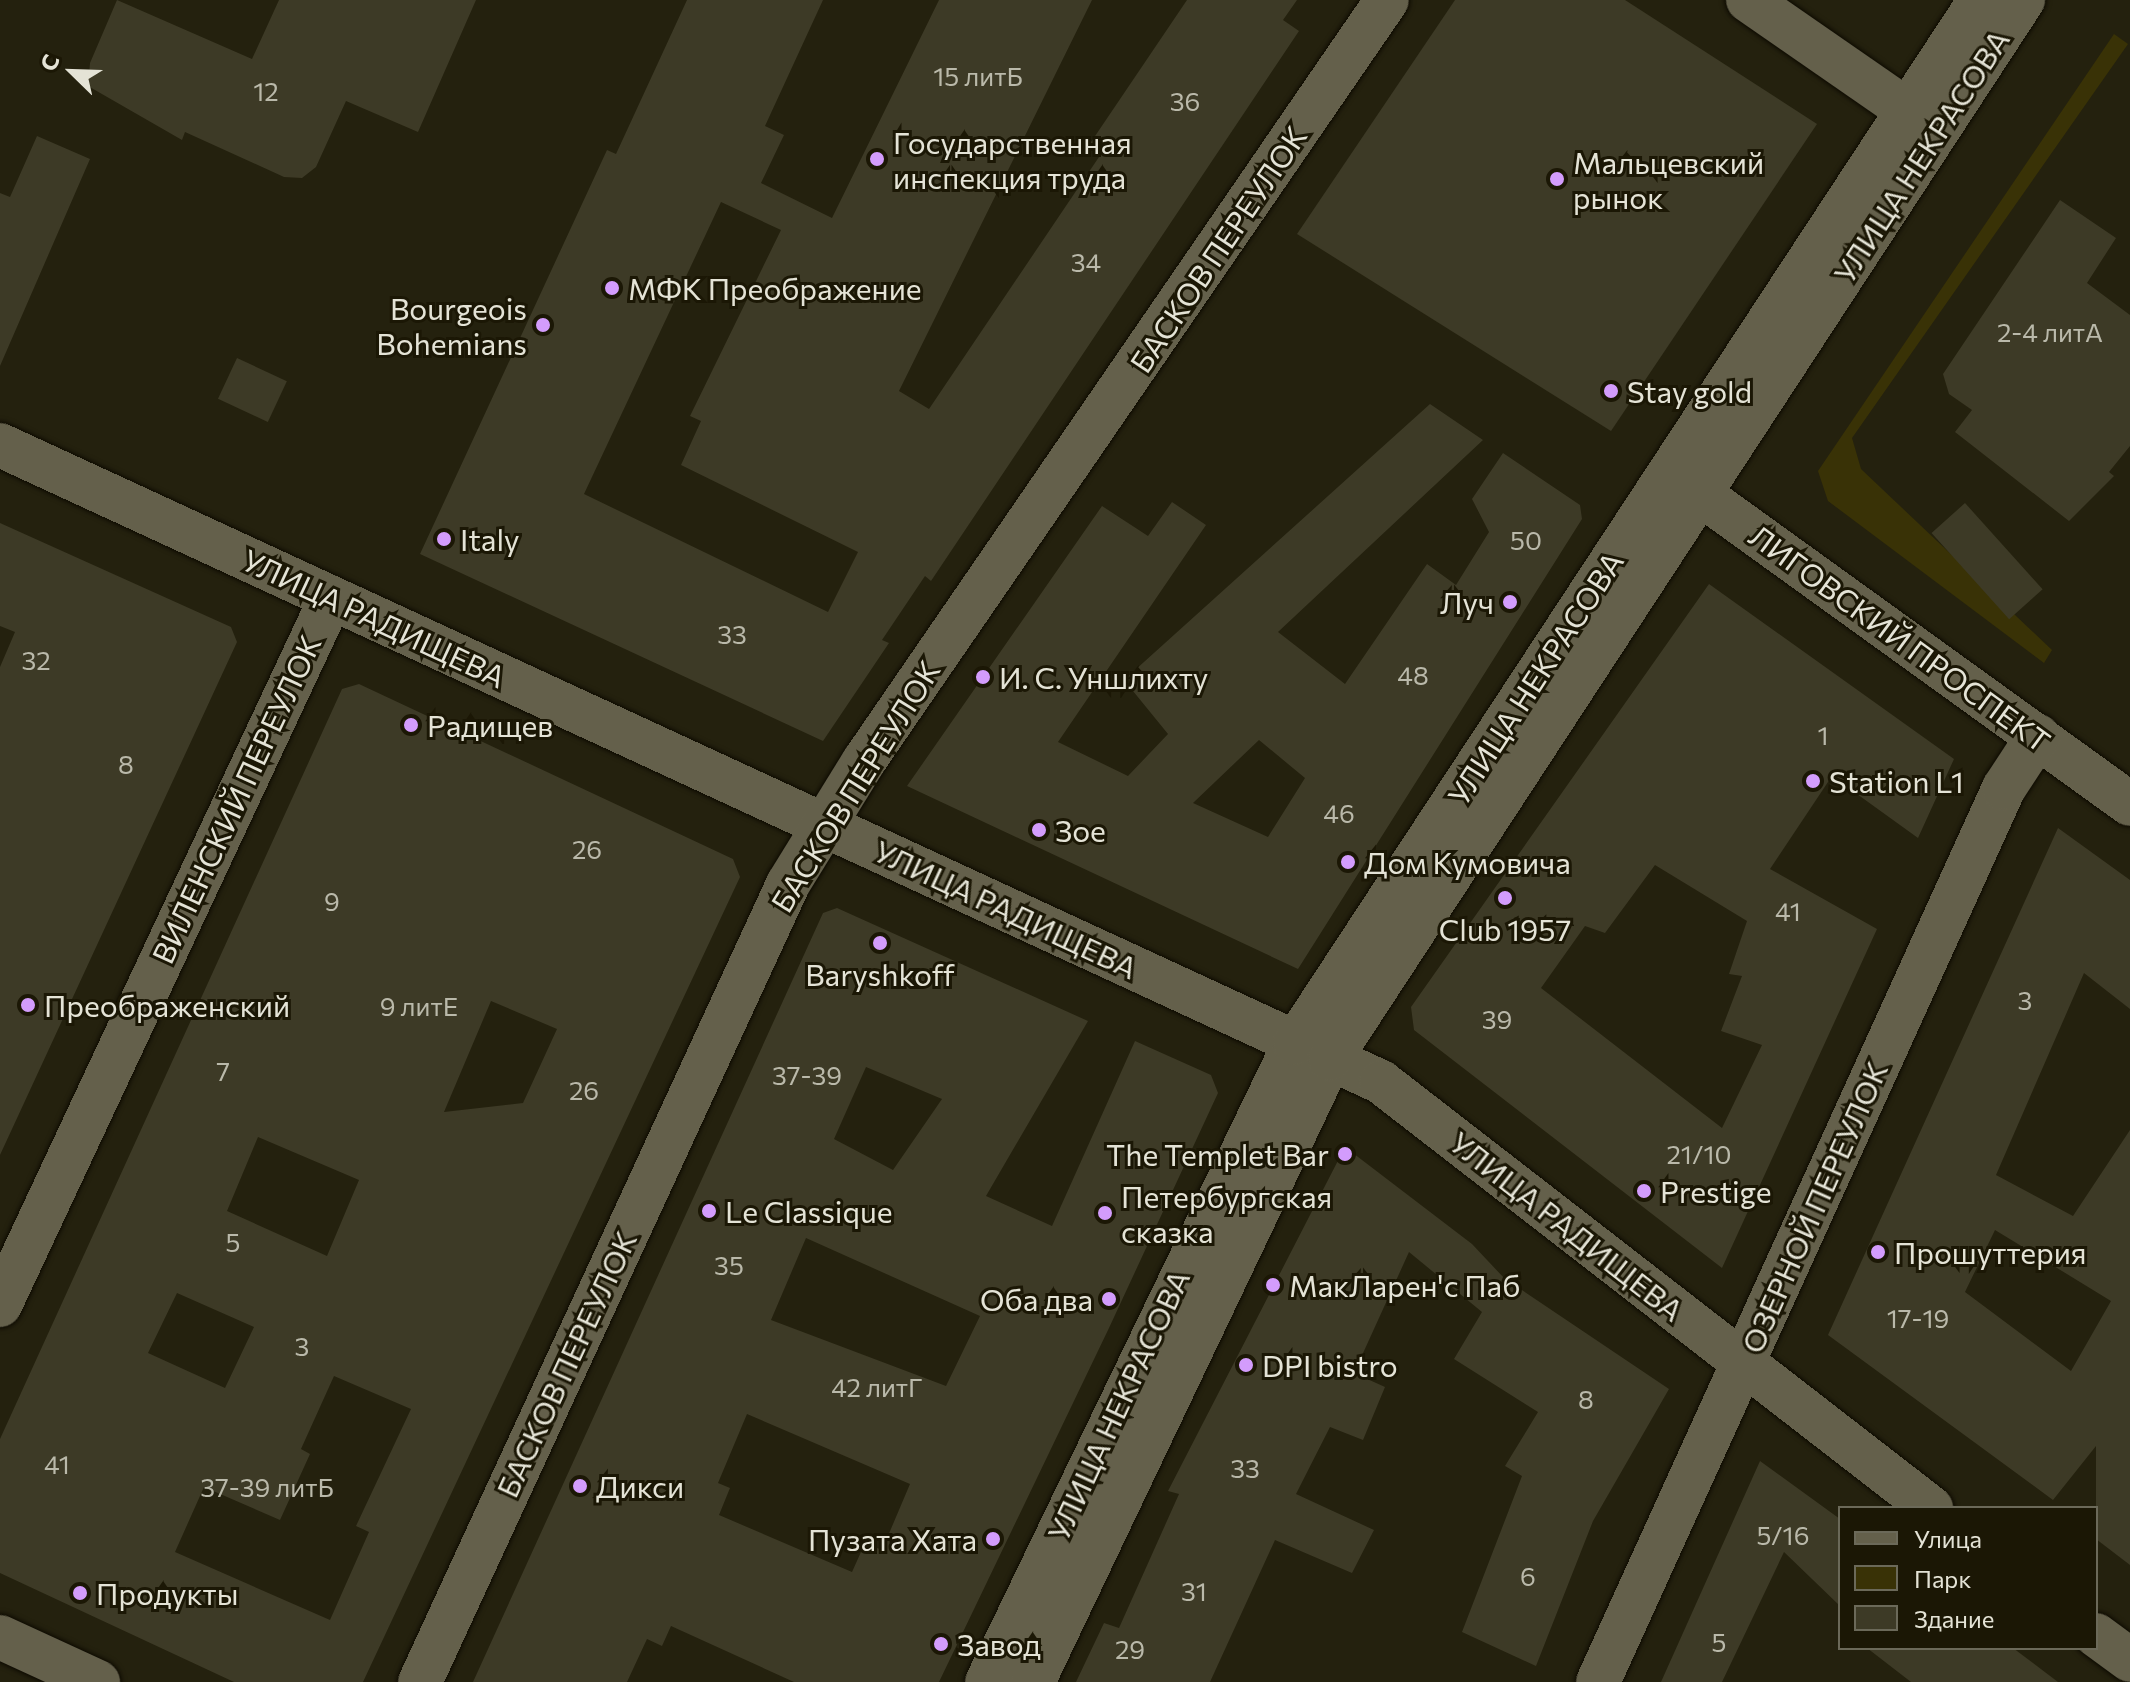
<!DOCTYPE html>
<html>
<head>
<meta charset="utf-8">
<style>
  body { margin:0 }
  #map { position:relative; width:2130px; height:1682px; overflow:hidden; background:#24210e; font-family:Commissioner,sans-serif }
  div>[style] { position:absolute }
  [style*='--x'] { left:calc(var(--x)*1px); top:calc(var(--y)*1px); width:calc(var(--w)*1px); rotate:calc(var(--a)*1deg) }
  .green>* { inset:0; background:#393206 }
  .building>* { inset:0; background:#3d3a26; transform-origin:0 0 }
  .roads { filter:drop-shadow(0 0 2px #0d0a00) drop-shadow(0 0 2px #0d0a00) }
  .minor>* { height:44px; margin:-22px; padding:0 22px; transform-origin:22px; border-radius:22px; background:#64604b }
  .dots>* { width:22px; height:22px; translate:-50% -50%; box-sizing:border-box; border:4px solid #1b1705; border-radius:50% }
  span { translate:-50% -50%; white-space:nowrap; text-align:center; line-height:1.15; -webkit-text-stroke:6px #1b1705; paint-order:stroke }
  .number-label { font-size:26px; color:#bab9aa }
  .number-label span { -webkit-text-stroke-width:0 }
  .poi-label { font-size:30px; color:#e4e3d6 }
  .left { translate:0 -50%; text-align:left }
  .right { translate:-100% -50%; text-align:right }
  .street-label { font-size:30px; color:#e4e3d6 }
  .legend { position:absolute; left:1838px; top:1506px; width:260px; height:144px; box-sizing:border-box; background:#1b1705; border:2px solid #6b6959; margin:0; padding:10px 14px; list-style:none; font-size:24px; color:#e4e3d6 }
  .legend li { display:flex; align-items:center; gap:16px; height:40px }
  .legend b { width:40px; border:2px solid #6b6959 }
  .north { position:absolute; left:32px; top:32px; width:80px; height:80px; -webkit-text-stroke:6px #1b1705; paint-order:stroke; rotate:293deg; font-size:22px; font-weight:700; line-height:32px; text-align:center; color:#e4e3d6 }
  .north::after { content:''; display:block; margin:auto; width:28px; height:36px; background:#e4e3d6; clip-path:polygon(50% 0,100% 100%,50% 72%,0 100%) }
</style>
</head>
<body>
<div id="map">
  <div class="green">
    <i style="clip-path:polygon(2114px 34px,2128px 44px,1852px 438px,1861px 469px,2052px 650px,2044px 663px,1828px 501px,1818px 471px)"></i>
  </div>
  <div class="building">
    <i style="clip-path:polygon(117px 0,252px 59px,279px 0,476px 0,418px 132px,346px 101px,316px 167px,302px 178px,284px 177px,185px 132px,182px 140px,88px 86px,90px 63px)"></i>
    <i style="clip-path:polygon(evenodd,687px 0,823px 0,765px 126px,784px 135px,761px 183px,832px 218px,939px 0,1092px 0,899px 391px,929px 409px,1101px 154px,1089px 145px,1187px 0,1297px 0,1283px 20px,1299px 31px,931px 581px,925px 576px,882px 640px,889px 643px,823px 741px,420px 554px,607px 150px,616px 154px,687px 0,721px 202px,781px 230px,690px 416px,701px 421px,681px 465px,858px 552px,828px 612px,584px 494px,721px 202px)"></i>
    <i style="clip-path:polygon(1455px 0,1625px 0,1817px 124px,1611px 431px,1297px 234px)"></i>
    <i style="clip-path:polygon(37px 136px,90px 159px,0 366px,0 193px,10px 197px)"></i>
    <i style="clip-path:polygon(2060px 200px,2116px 238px,2087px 283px,2130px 315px,2130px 446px,2109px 472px,2114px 476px,2069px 521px,1955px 432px,1972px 410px,1949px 394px,1943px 374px)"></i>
    <i style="left:237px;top:358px;width:55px;height:45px;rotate:25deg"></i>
    <i style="clip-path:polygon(evenodd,1430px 404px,1483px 440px,1278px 632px,1345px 684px,1427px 564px,1456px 585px,1489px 532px,1472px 499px,1503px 453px,1580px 505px,1582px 519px,1298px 969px,907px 786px,1102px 506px,1148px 536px,1172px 502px,1206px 525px,1058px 742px,1128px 776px,1168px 734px,1124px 680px,1430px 404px,1259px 740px,1305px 778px,1268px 837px,1193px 803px,1259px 740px)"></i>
    <i style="left:1965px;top:503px;width:116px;height:45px;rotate:48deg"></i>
    <i style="clip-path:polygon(0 523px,231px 627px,237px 642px,0 1155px,0 667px,15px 632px,0 626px)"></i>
    <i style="clip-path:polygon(evenodd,1709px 584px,1954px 759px,1918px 838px,1832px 776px,1770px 869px,1877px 929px,1722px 1268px,1414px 1030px,1411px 1007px,1709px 584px,1655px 865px,1747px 921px,1729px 974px,1742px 976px,1721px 1031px,1762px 1045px,1722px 1128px,1541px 988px,1585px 926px,1605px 933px,1655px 865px)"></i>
    <i style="clip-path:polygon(evenodd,359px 684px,733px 859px,740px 877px,363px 1682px,234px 1682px,0 1573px,0 1439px,342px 689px,359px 684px,491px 1001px,557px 1029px,523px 1103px,444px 1112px,491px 1001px,359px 684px,258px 1137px,359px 1180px,327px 1256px,227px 1211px,258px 1137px,359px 684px,177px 1293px,254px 1327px,225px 1388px,148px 1353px,177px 1293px,359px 684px,334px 1376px,411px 1409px,356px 1526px,369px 1532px,330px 1620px,175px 1552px,204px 1487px,280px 1520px,310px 1454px,301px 1449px,334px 1376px)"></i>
    <i style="clip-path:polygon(evenodd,2058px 828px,2130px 880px,2130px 1009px,2084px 973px,1996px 1175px,2073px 1216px,2130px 1130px,2130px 1565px,2096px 1539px,2096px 1446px,2053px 1500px,1828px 1335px,2058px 828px,1995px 1230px,2111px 1301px,2071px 1371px,1965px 1292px,1995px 1230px)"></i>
    <i style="clip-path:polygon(evenodd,837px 908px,1088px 1021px,986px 1196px,1052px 1226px,1135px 1041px,1211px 1075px,1218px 1093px,1109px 1328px,939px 1682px,794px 1682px,671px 1626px,662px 1646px,647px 1639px,627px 1682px,473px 1682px,823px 913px,837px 908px,866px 1067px,942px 1099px,893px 1170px,834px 1139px,866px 1067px,837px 908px,806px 1238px,980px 1316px,946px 1386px,771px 1320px,806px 1238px,837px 908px,747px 1414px,910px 1484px,882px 1550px,865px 1543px,852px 1572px,719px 1515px,730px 1488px,718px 1483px,747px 1414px)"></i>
    <i style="clip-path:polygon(1345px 1147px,1472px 1244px,1504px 1278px,1669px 1389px,1593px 1521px,1536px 1666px,1462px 1632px,1522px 1476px,1505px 1466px,1538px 1412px,1454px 1359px,1482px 1312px,1409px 1252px,1354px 1373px,1385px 1387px,1363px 1440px,1330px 1427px,1296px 1494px,1374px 1530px,1352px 1573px,1275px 1540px,1210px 1682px,1076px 1682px,1104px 1623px,1119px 1628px,1179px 1494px,1168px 1491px)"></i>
    <i style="clip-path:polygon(1760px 1461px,1840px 1519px,1840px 1606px,1784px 1552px,1722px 1682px,1661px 1682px)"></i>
    <i style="clip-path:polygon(1867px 1648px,2013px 1648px,2058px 1682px,1911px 1682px)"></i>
  </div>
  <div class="roads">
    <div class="minor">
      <i style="--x:1748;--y:0;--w:221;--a:34.7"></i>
      <i style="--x:0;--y:445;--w:1521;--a:24.76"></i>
      <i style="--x:1381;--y:1082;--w:696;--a:37.76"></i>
      <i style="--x:1678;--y:478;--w:557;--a:35.8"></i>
      <i style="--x:0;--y:1305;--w:781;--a:-64.91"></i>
      <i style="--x:2096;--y:1635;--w:42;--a:36.3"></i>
      <i style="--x:0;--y:1637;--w:108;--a:24.7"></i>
      <i style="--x:420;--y:1682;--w:879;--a:-65.24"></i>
      <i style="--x:788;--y:884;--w:145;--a:-58.3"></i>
      <i style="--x:864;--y:761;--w:923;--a:-55.5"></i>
      <i style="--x:987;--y:1682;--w:709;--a:-64.27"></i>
      <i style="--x:1295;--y:1043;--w:1248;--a:-56.7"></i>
      <i style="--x:1033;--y:1682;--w:690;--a:-64.51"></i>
      <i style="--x:1330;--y:1059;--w:1266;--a:-56.8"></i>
      <i style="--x:1598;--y:1682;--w:982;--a:-65.58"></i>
      <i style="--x:2004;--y:788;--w:62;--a:-56.8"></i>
    </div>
  </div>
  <div class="dots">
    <i style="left:877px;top:159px;background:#d39cfc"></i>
    <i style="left:1557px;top:179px;background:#d39cfc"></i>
    <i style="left:612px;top:288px;background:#d39cfc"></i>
    <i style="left:543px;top:325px;background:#d39cfc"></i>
    <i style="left:1611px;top:391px;background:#d39cfc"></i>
    <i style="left:444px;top:539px;background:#d39cfc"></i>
    <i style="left:1510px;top:602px;background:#d39cfc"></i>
    <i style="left:983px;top:677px;background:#d39cfc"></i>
    <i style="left:411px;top:725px;background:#d39cfc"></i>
    <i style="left:1813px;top:781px;background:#d39cfc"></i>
    <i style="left:1039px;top:830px;background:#d39cfc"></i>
    <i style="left:1348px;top:862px;background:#d39cfc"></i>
    <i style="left:1505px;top:898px;background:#d39cfc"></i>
    <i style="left:880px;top:943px;background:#d39cfc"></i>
    <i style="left:28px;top:1005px;background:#d39cfc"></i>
    <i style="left:1345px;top:1154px;background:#d39cfc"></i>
    <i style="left:1644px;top:1191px;background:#d39cfc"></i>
    <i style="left:709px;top:1211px;background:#d39cfc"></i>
    <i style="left:1105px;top:1213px;background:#d39cfc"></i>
    <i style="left:1878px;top:1252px;background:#d39cfc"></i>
    <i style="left:1273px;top:1285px;background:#d39cfc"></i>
    <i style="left:1109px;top:1299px;background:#d39cfc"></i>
    <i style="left:1246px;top:1365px;background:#d39cfc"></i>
    <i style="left:580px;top:1486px;background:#d39cfc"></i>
    <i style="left:993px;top:1539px;background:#d39cfc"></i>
    <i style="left:80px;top:1593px;background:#d39cfc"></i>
    <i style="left:941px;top:1644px;background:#d39cfc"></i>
  </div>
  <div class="number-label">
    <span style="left:978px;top:76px">15 литБ</span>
    <span style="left:266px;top:91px">12</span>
    <span style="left:1185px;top:101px">36</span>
    <span style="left:1086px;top:262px">34</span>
    <span style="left:2050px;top:332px">2-4 литА</span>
    <span style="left:1526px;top:540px">50</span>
    <span style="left:732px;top:634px">33</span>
    <span style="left:36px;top:660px">32</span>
    <span style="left:1413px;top:675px">48</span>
    <span style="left:1823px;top:735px">1</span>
    <span style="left:126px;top:764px">8</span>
    <span style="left:1339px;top:813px">46</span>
    <span style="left:587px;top:849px">26</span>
    <span style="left:332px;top:901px">9</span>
    <span style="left:1788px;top:911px">41</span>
    <span style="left:2025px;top:1000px">3</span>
    <span style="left:419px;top:1006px">9 литЕ</span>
    <span style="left:1497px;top:1019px">39</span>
    <span style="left:223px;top:1071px">7</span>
    <span style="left:807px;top:1075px">37-39</span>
    <span style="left:584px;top:1090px">26</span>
    <span style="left:1699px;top:1154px">21/10</span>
    <span style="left:233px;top:1242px">5</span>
    <span style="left:729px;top:1265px">35</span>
    <span style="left:1918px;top:1318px">17-19</span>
    <span style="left:302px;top:1346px">3</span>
    <span style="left:877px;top:1387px">42 литГ</span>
    <span style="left:1586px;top:1399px">8</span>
    <span style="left:57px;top:1464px">41</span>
    <span style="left:1245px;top:1468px">33</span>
    <span style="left:267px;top:1487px">37-39 литБ</span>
    <span style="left:1783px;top:1535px">5/16</span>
    <span style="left:1528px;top:1576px">6</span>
    <span style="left:1194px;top:1591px">31</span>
    <span style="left:1719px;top:1642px">5</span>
    <span style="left:1130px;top:1649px">29</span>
  </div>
  <div class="poi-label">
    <span class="left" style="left:893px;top:159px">Государственная<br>инспекция труда</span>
    <span class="left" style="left:1573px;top:179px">Мальцевский<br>рынок</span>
    <span class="left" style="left:628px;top:288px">МФК Преображение</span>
    <span class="right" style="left:527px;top:325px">Bourgeois<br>Bohemians</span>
    <span class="left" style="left:1627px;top:391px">Stay gold</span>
    <span class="left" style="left:460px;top:539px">Italy</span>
    <span class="right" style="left:1494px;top:602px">Луч</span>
    <span class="left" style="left:999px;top:677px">И. С. Уншлихту</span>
    <span class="left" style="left:427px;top:725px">Радищев</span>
    <span class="left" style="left:1829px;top:781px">Station L1</span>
    <span class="left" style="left:1055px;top:830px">Зое</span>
    <span class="left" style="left:1364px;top:862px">Дом Кумовича</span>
    <span style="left:1505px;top:929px">Club 1957</span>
    <span style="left:880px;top:974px">Baryshkoff</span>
    <span class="left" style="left:44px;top:1005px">Преображенский</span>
    <span class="right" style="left:1329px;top:1154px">The Templet Bar</span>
    <span class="left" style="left:1660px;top:1191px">Prestige</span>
    <span class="left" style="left:1121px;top:1213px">Петербургская<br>сказка</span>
    <span class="left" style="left:725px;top:1211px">Le Classique</span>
    <span class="left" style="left:1894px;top:1252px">Прошуттерия</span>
    <span class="left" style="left:1289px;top:1285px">МакЛарен'с Паб</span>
    <span class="right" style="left:1093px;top:1299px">Оба два</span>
    <span class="left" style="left:1262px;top:1365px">DPI bistro</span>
    <span class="left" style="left:596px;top:1486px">Дикси</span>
    <span class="right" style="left:977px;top:1539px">Пузата Хата</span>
    <span class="left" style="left:96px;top:1593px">Продукты</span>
    <span class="left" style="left:957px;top:1644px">Завод</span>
  </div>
  <div class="street-label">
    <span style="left:1921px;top:156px;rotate:-57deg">УЛИЦА НЕКРАСОВА</span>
    <span style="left:1218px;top:249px;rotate:-56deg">БАСКОВ ПЕРЕУЛОК</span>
    <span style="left:374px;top:618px;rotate:25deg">УЛИЦА РАДИЩЕВА</span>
    <span style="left:1900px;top:638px;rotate:36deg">ЛИГОВСКИЙ ПРОСПЕКТ</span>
    <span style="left:1535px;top:678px;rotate:-57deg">УЛИЦА НЕКРАСОВА</span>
    <span style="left:855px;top:786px;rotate:-58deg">БАСКОВ ПЕРЕУЛОК</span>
    <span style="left:236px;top:799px;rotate:-65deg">ВИЛЕНСКИЙ ПЕРЕУЛОК</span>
    <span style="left:1006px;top:909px;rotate:25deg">УЛИЦА РАДИЩЕВА</span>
    <span style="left:1814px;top:1207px;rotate:-66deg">ОЗЕРНОЙ ПЕРЕУЛОК</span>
    <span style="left:1567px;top:1226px;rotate:38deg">УЛИЦА РАДИЩЕВА</span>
    <span style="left:566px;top:1364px;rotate:-65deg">БАСКОВ ПЕРЕУЛОК</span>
    <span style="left:1118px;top:1405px;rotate:-65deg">УЛИЦА НЕКРАСОВА</span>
  </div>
  <ul class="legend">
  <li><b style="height:10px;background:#64604b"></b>Улица</li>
  <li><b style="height:22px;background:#393206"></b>Парк</li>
  <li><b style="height:22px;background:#3d3a26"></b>Здание</li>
  </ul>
  <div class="north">С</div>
</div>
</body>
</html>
